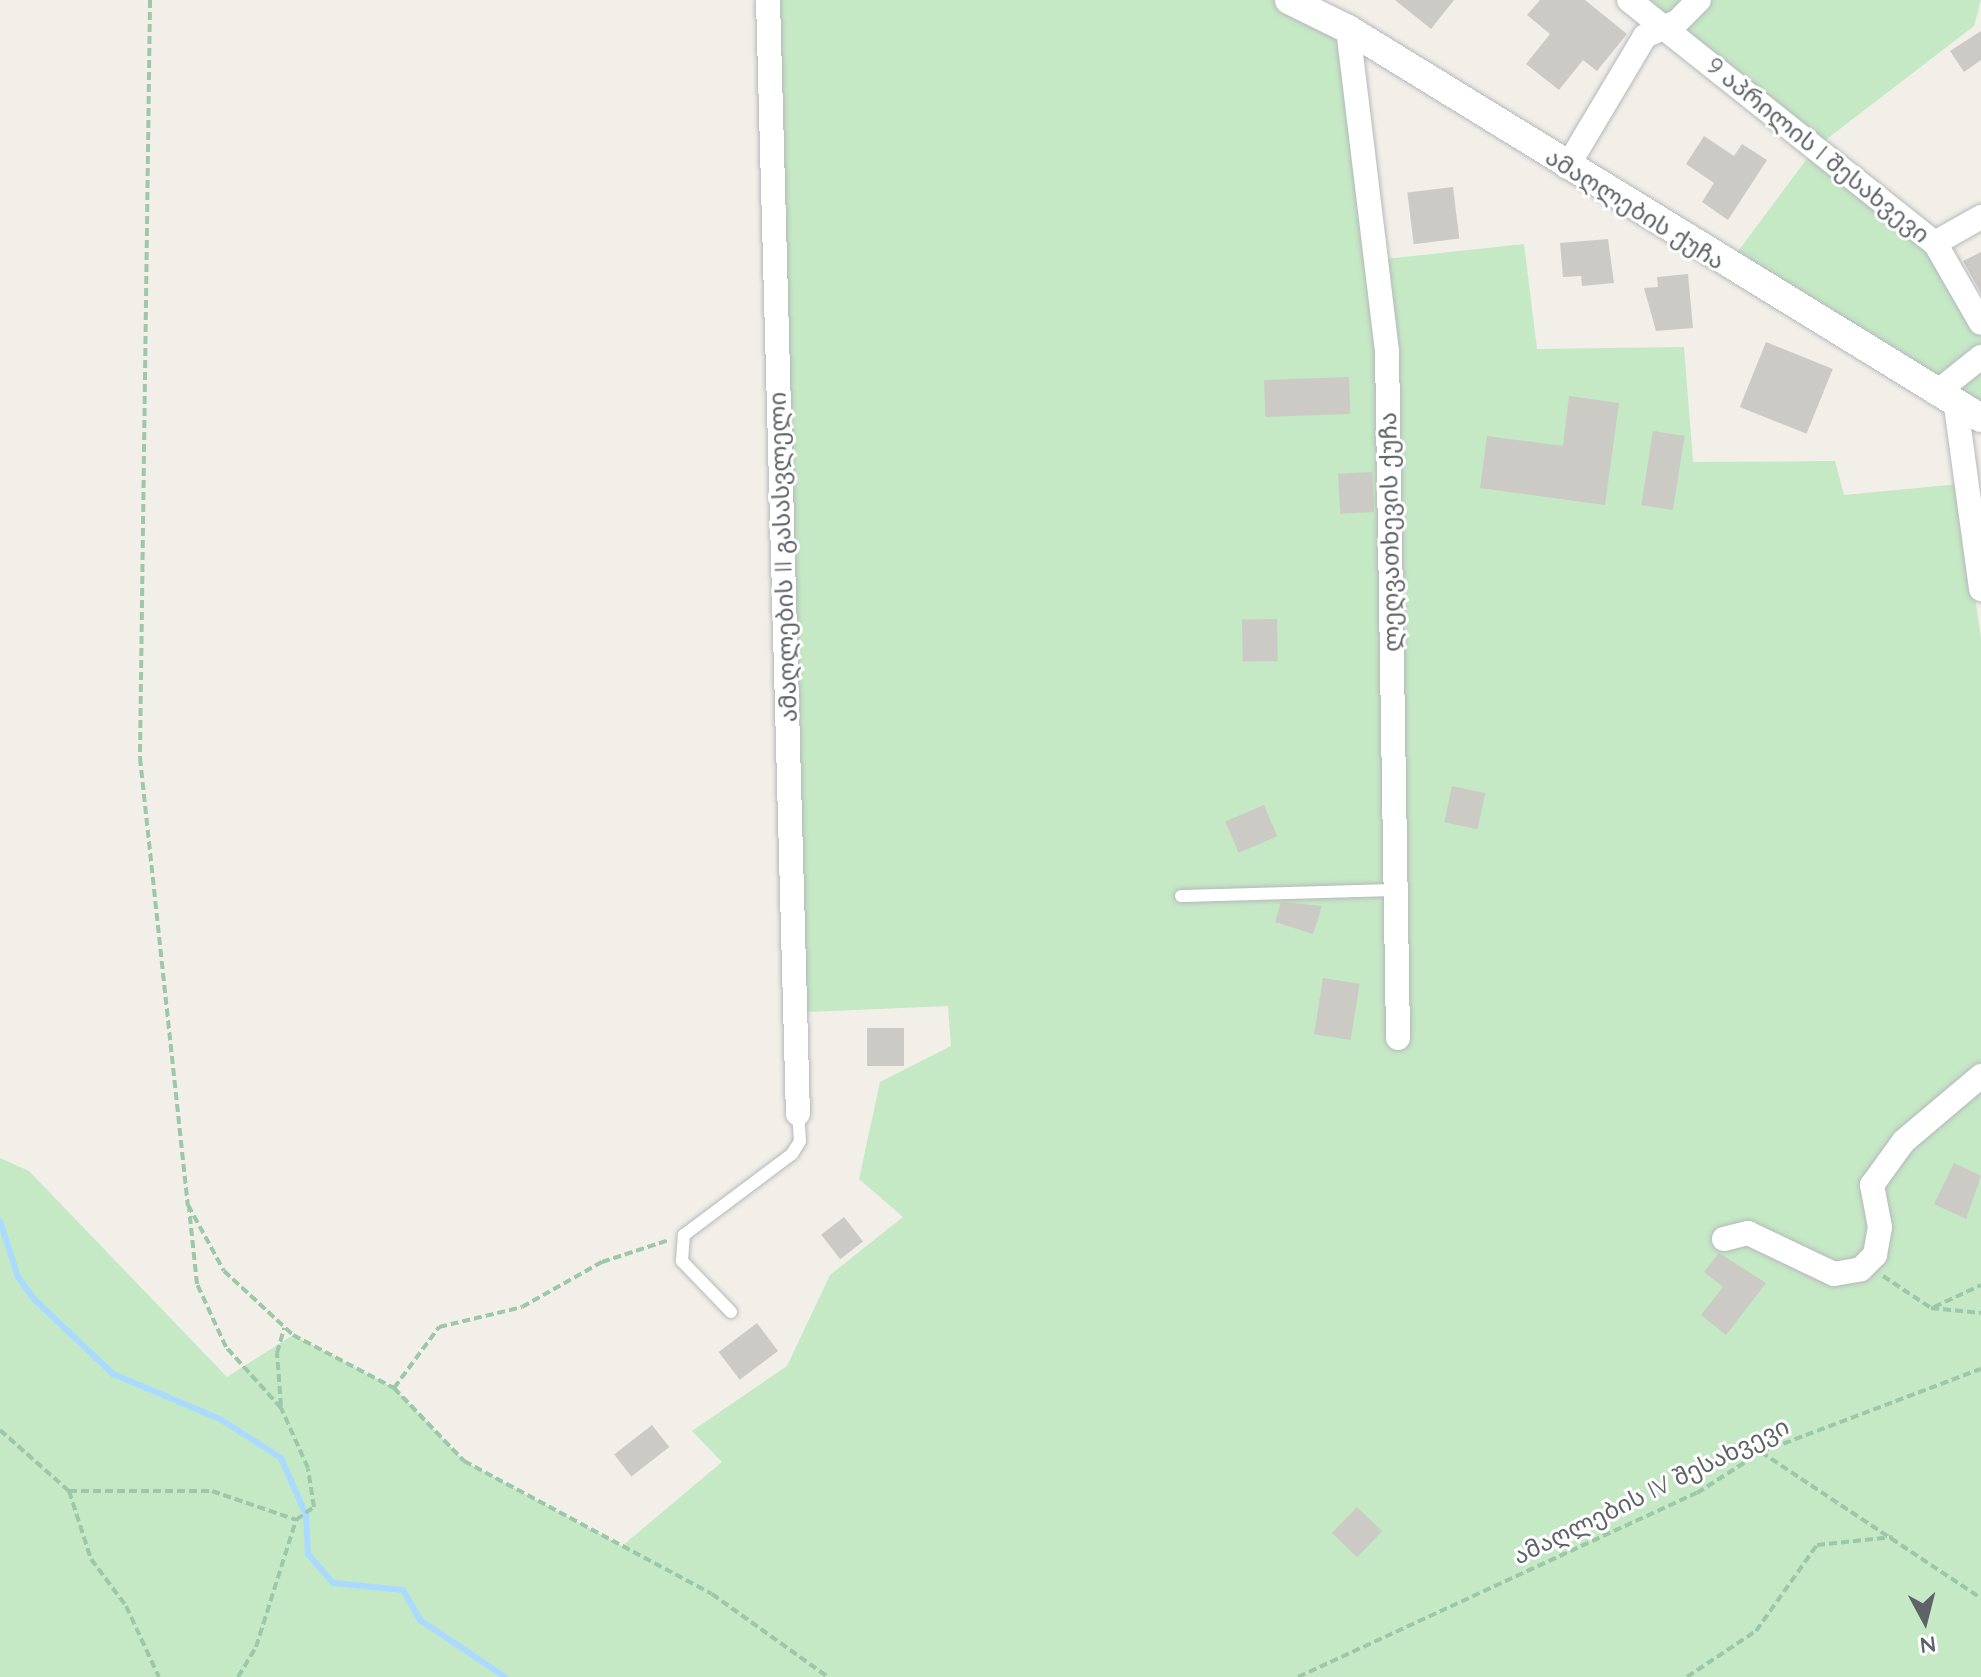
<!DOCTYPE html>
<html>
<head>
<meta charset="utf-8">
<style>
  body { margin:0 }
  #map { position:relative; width:1981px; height:1677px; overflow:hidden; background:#f1efe8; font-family:Quicksand,"Noto Sans Georgian",sans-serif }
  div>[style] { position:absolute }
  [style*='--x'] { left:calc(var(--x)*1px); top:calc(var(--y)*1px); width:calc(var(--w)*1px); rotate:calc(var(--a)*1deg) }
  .green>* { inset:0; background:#c5e8c5 }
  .stream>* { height:6px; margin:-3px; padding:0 3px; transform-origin:3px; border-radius:3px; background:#aadaff }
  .building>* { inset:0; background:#cccac5; transform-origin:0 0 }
  .path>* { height:4px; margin-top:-2px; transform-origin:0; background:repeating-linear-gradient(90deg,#9cc7a9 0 8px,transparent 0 12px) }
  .roads { filter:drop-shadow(0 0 2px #b5b8bc) drop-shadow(0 0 2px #b5b8bc) }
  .service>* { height:12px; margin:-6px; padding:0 6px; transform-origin:6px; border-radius:6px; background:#fff }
  .minor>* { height:24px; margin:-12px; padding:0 12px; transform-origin:12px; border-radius:12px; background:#fff }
  .tertiary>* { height:28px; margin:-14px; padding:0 14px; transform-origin:14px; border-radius:14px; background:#fff }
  span { translate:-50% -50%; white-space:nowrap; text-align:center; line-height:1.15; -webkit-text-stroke:6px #fff; paint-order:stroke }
  .street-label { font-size:24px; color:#5f6368 }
  .north { position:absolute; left:1885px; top:1581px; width:80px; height:80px; -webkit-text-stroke:6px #fff; paint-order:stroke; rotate:173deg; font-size:22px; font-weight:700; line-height:32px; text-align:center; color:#5f6368 }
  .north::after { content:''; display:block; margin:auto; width:28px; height:36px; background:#5f6368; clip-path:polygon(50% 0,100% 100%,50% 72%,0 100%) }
</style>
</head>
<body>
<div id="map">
  <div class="green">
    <i style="clip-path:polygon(778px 0,1289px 0,1348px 29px,1376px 260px,1524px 244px,1537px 349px,1684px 347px,1693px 462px,1835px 461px,1844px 495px,1959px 484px,1981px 639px,1981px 1677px,0 1677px,0 1158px,29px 1171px,227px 1377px,293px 1335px,394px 1388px,464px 1461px,622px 1546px,722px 1462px,692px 1431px,787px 1366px,830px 1275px,903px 1217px,859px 1179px,880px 1082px,951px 1046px,948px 1006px,807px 1012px)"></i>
    <i style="clip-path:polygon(1629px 0,1981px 0,1974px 26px,1815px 148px,1935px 243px,1981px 323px,1981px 418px,1727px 266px,1815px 148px)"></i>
  </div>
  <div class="stream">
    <i style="--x:0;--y:1221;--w:59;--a:72.2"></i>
    <i style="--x:18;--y:1277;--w:27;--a:54"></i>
    <i style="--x:34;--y:1299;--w:109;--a:43.5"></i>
    <i style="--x:113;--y:1374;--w:116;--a:22.8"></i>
    <i style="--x:220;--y:1419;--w:72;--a:32.6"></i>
    <i style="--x:281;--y:1458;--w:62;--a:66.3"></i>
    <i style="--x:306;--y:1515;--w:39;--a:87"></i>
    <i style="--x:308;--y:1554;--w:38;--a:49"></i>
    <i style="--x:333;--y:1583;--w:70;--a:5.7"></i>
    <i style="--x:403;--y:1590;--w:34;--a:60"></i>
    <i style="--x:420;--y:1620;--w:102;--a:33.8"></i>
  </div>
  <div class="building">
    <i style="clip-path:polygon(1395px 0,1454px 0,1431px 29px)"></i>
    <i style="clip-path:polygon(1540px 0,1585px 0,1627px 34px,1597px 71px,1583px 60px,1559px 90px,1526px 64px,1550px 34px,1527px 15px)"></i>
    <i style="clip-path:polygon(1981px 31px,1981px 60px,1964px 72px,1950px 51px)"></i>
    <i style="clip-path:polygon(1704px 136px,1734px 156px,1742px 144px,1767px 160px,1728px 220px,1702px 202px,1714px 183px,1686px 164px)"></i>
    <i style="left:1453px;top:187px;width:52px;height:46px;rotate:83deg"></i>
    <i style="clip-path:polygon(1608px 239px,1614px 283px,1582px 286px,1581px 276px,1563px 277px,1560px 243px)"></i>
    <i style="clip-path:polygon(1981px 252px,1981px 293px,1963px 261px)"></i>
    <i style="clip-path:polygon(1688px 274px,1693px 328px,1656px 331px,1644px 288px,1658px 287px,1657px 277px)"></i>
    <i style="left:1766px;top:342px;width:72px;height:70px;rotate:22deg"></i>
    <i style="left:1349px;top:377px;width:37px;height:85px;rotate:88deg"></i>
    <i style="clip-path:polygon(1569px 396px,1619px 403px,1605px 505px,1480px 488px,1487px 436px,1563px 446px)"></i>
    <i style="left:1653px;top:431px;width:32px;height:75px;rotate:9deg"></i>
    <i style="left:1372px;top:472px;width:40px;height:34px;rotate:87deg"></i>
    <i style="left:1277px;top:619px;width:42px;height:35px;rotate:89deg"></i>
    <i style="left:1452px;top:786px;width:34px;height:37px;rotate:12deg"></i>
    <i style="left:1264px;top:805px;width:34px;height:42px;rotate:67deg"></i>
    <i style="clip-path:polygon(1281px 902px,1322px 906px,1313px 934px,1275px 922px)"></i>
    <i style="left:1323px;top:978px;width:37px;height:57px;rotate:9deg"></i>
    <i style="left:867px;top:1028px;width:37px;height:38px"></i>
    <i style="clip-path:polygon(1954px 1163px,1981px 1176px,1966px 1219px,1934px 1204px)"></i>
    <i style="left:844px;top:1217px;width:31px;height:29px;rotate:52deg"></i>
    <i style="clip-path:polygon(1719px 1253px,1766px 1283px,1726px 1335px,1701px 1315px,1723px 1287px,1704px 1272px)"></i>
    <i style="left:757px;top:1323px;width:35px;height:48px;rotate:53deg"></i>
    <i style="left:652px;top:1425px;width:28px;height:48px;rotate:52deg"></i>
    <i style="left:1357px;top:1507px;width:35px;height:36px;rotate:44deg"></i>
  </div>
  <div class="path">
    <i style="--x:150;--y:0;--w:758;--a:90.76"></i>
    <i style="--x:140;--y:758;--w:450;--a:83.9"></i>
    <i style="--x:188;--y:1205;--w:75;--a:61.4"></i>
    <i style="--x:224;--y:1271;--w:94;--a:42.8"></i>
    <i style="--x:293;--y:1335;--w:114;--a:27.7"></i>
    <i style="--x:394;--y:1388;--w:101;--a:46.2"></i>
    <i style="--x:464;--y:1461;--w:281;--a:28.2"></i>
    <i style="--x:712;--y:1594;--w:143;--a:35.6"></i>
    <i style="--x:1883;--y:1276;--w:58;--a:33.7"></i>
    <i style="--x:1931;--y:1308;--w:50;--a:5.7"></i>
    <i style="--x:1934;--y:1307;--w:52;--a:-25.1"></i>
    <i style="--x:394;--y:1388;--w:76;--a:-53.6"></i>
    <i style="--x:439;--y:1327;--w:85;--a:-13.5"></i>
    <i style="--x:522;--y:1307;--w:92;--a:-29.4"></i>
    <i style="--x:602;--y:1262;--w:71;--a:-18.2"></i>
    <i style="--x:281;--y:1406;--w:53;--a:-94.3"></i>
    <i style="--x:277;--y:1353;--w:26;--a:-74"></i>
    <i style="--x:0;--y:1430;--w:92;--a:41.5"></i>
    <i style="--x:69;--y:1491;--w:71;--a:72.1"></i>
    <i style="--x:91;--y:1559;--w:59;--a:53.3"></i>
    <i style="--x:126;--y:1606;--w:78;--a:65.1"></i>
    <i style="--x:1761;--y:1452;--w:264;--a:33.6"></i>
    <i style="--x:69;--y:1491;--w:143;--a:0"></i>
    <i style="--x:212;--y:1491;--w:89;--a:19"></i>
    <i style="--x:296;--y:1520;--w:22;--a:-36"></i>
    <i style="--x:314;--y:1507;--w:39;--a:-99"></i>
    <i style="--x:308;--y:1468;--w:66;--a:-114.2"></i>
    <i style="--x:281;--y:1408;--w:82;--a:-132"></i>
    <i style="--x:226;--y:1347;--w:69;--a:-114.7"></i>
    <i style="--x:197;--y:1284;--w:76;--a:-96"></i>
    <i style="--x:238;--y:1677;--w:35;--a:-59"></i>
    <i style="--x:256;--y:1647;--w:133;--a:-72.5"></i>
    <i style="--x:1298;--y:1677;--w:439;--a:-24.8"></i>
    <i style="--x:1697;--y:1493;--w:76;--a:-32.6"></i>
    <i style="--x:1761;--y:1452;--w:235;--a:-20.7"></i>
    <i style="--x:1687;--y:1677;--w:83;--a:-33.7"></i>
    <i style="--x:1756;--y:1631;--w:105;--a:-54.7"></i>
    <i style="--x:1817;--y:1545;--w:76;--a:-6"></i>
  </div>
  <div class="roads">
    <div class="service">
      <i style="--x:1181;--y:896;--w:215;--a:-1.6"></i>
      <i style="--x:731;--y:1312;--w:71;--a:-133.9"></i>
      <i style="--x:682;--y:1261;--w:26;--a:-86"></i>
      <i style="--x:684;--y:1235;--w:135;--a:-36.9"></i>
      <i style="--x:792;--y:1154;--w:15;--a:-58"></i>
      <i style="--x:800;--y:1141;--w:27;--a:-94"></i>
    </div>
    <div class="minor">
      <i style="--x:768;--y:0;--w:1114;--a:88.46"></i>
      <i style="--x:1629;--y:0;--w:391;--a:38.5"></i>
      <i style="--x:1935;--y:243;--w:92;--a:60.1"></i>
      <i style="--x:1348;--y:29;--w:324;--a:83.1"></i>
      <i style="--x:1387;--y:351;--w:687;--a:89.08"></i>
      <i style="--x:1567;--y:167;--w:152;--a:-59.2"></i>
      <i style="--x:1645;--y:36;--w:35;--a:-24"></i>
      <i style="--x:1677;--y:22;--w:31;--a:-45"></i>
      <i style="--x:1935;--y:243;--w:53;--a:-29.5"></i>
      <i style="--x:1936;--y:393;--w:58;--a:-38.7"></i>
      <i style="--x:1956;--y:406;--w:185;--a:82.2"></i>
      <i style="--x:1724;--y:1239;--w:25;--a:-14"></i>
      <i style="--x:1748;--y:1233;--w:95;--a:25.5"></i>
      <i style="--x:1834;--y:1274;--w:27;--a:-10"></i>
      <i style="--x:1861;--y:1269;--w:20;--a:-45"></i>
      <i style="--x:1875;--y:1255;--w:28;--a:-80"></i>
      <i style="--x:1880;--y:1227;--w:43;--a:-100.8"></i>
      <i style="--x:1872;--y:1185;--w:54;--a:-54"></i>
      <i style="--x:1904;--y:1141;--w:101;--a:-40.2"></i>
    </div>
    <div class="tertiary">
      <i style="--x:1289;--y:0;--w:66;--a:26.2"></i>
      <i style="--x:1348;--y:29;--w:743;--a:31.57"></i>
    </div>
  </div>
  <div class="street-label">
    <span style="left:1818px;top:150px;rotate:39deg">9 აპრილის I შესახვევი</span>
    <span style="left:1635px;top:209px;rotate:32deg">ამაღლების ქუჩა</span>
    <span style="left:1390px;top:532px;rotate:-91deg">ლეღვათხევის ქუჩა</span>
    <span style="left:783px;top:557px;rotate:-92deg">ამაღლების II გასასვლელი</span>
    <span style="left:1651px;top:1491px;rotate:-26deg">ამაღლების IV შესახვევი</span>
  </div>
  <div class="north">N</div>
</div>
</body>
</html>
